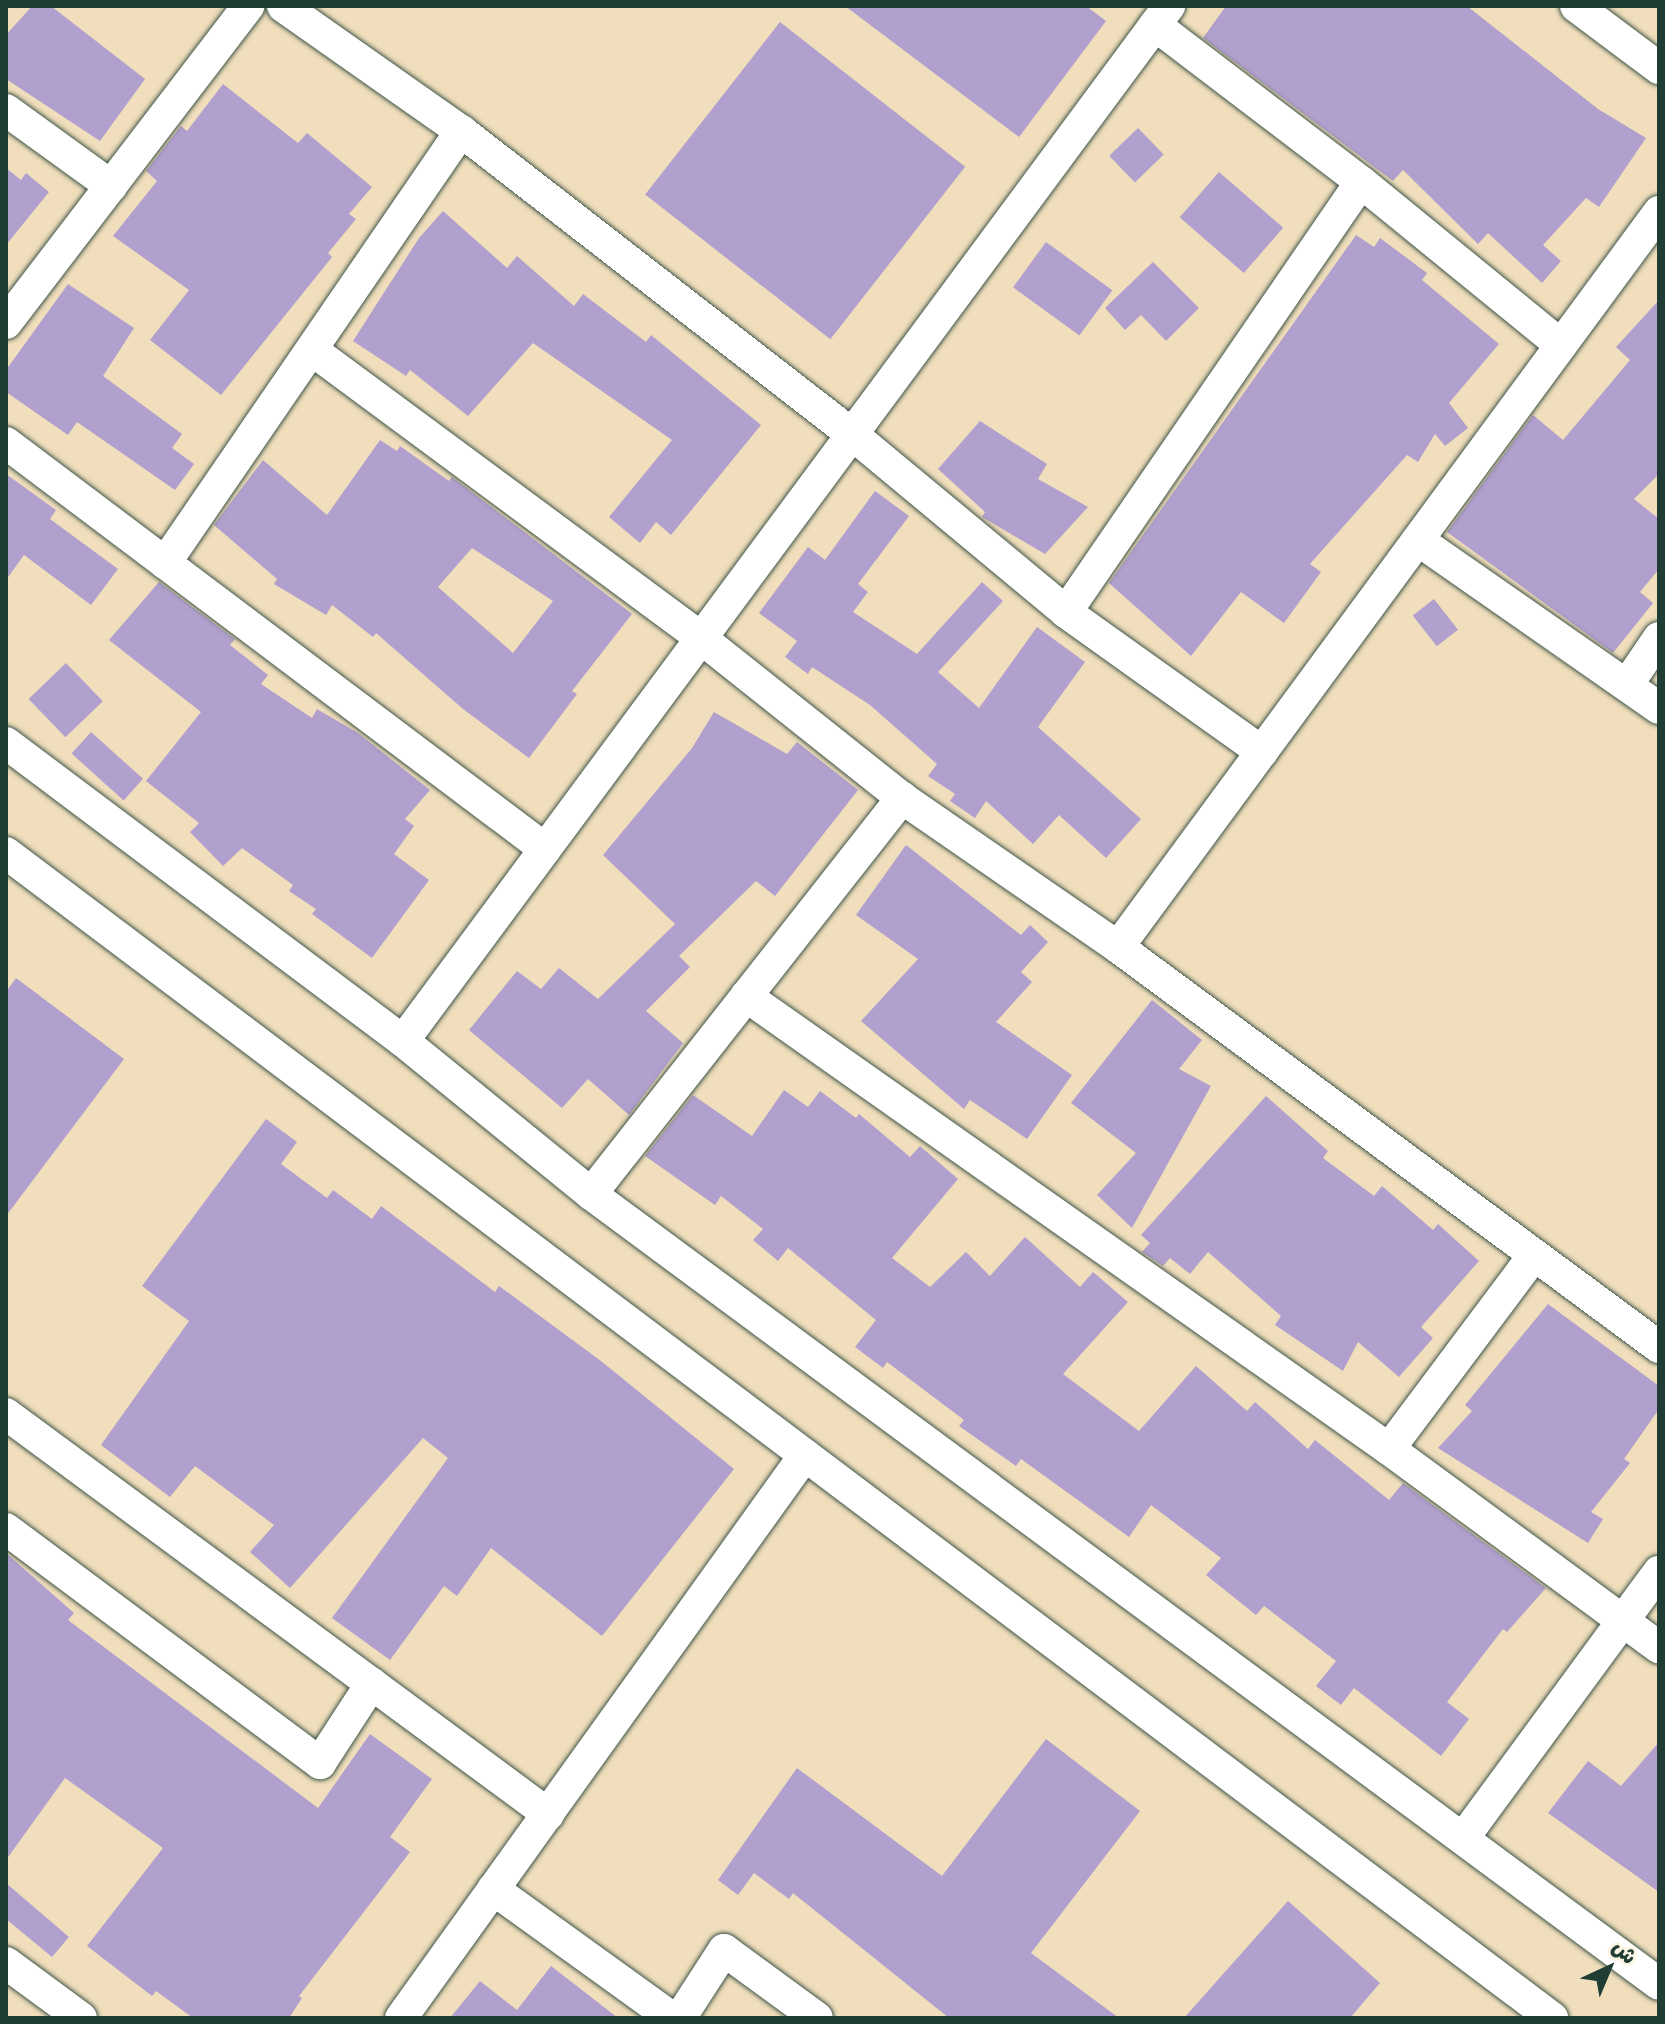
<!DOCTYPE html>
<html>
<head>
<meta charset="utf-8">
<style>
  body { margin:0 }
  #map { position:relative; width:1665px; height:2024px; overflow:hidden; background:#f0debc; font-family:"Playpen Sans","Playpen Sans Arabic",sans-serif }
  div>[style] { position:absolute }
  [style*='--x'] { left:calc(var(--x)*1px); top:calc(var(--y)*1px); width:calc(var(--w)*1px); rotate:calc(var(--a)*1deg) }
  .building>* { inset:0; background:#b1a0cd; transform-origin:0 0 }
  .roads { filter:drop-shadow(0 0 2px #3e5548) drop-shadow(0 0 2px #3e5548) }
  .minor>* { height:32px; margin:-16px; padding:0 16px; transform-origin:16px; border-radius:16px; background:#fff }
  span { translate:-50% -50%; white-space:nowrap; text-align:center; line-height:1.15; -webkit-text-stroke:6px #fcf5e5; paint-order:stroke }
  .frame { position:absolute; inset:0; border:8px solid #1f3d34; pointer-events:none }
  .north { position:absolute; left:1569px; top:1928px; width:80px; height:80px; -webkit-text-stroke:6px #fcf5e5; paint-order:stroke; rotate:44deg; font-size:22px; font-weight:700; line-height:32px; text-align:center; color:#1f3d34 }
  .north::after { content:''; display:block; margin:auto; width:28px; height:36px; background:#1f3d34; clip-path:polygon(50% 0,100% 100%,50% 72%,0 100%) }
</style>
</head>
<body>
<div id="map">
  <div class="building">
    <i style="clip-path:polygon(32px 6px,51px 6px,145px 79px,100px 141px,6px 79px,6px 35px)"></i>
    <i style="clip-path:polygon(845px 6px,1086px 6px,1106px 21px,1019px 137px)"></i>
    <i style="clip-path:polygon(1226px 6px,1467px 6px,1598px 109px,1646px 138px,1599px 207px,1586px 198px,1543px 245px,1561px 261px,1542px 283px,1488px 233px,1478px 244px,1403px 170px,1393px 181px,1203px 38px)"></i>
    <i style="left:780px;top:22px;width:235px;height:219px;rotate:38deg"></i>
    <i style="clip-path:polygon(223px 84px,298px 143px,307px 133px,372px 187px,349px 214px,356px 219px,328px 253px,332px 257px,221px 395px,150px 340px,189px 290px,113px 236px,157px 181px,146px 171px,181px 126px,187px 131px)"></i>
    <i style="left:1138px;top:128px;width:37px;height:40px;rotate:46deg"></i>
    <i style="clip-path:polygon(6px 168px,21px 180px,26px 173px,49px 192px,6px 245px)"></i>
    <i style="left:1219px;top:172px;width:85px;height:60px;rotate:41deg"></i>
    <i style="clip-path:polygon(443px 211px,507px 268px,517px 256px,574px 306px,583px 294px,646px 342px,651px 335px,761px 425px,671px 535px,656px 522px,640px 543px,609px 517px,672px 440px,533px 343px,468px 416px,410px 370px,406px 376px,353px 341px,419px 238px)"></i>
    <i style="clip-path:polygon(1356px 235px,1374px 247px,1380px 238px,1427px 273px,1422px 280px,1499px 344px,1449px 403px,1468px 428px,1445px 446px,1435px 434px,1418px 462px,1407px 455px,1310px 564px,1321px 572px,1284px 623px,1241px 592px,1191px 656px,1109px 583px)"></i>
    <i style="left:1046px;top:242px;width:82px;height:56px;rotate:36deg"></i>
    <i style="clip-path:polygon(1153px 262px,1199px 308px,1166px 341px,1141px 315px,1125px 330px,1105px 308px)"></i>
    <i style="clip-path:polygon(68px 284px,134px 328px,103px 376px,182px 434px,172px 448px,194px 464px,175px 490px,77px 422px,68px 435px,6px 392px,6px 370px)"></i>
    <i style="clip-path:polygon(1659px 300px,1659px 474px,1634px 499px,1659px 519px,1659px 569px,1640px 592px,1653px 603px,1613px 653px,1447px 532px,1533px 415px,1563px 440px,1630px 360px,1616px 347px)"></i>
    <i style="clip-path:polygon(980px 421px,1047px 464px,1038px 479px,1088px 507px,1045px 554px,982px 517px,985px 512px,938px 469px)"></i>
    <i style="clip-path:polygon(evenodd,380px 440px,397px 451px,400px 446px,449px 481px,452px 477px,632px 614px,572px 691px,577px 694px,529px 758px,463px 709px,376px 633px,373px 637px,332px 605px,326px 615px,274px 584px,277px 579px,214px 525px,263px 460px,327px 515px,380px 440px,472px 548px,553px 601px,513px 653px,438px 587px,472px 548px)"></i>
    <i style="clip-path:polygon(6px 474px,56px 510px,50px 519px,118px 569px,91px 605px,24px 555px,6px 580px)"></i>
    <i style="clip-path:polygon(875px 491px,909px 516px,858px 584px,868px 592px,853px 612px,917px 654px,982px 582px,1003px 601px,938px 672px,979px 708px,1037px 627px,1085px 662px,1038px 727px,1141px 819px,1106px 858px,1059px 815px,1033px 844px,986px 801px,975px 818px,950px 801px,955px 794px,928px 776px,937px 764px,870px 705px,812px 667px,808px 674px,785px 657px,797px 641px,759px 613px,808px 547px,825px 560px)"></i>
    <i style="clip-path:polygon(159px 582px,235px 639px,230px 645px,268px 675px,261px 684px,312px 718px,317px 709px,358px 733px,430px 790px,405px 819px,414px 826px,394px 854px,429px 880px,372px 958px,312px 914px,316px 909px,289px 891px,293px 885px,242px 848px,223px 866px,190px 832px,199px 823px,146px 781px,201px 712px,109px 640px)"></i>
    <i style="left:1434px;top:599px;width:39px;height:27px;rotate:52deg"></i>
    <i style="left:66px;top:663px;width:53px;height:52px;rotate:46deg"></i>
    <i style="clip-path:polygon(714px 712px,787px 754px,797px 742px,858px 790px,775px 896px,756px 881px,679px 956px,690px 967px,646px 1011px,683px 1043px,629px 1115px,588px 1079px,562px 1108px,469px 1030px,517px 971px,541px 989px,559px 968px,598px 999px,675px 924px,603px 855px,692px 748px)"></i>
    <i style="left:91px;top:732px;width:70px;height:29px;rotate:42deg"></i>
    <i style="clip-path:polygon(906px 845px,1021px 935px,1030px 925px,1048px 942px,1021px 972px,1032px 982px,996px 1022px,1072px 1075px,1027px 1139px,970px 1100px,964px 1109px,861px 1021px,918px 959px,856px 915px)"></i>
    <i style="clip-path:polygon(16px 978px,124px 1059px,6px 1216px,6px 992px)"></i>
    <i style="clip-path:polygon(1152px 1000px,1202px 1040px,1179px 1069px,1211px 1086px,1132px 1228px,1097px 1195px,1136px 1153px,1071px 1103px)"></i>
    <i style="clip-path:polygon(784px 1090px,808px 1107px,820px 1091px,856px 1118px,859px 1114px,910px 1157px,920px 1146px,958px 1179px,892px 1258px,930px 1287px,966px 1252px,990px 1276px,1025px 1237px,1080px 1287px,1093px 1272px,1128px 1302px,1063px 1374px,1139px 1431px,1196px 1366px,1247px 1411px,1255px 1402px,1308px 1449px,1315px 1440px,1389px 1500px,1403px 1483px,1546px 1588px,1507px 1632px,1503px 1629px,1447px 1702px,1469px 1719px,1441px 1756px,1354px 1688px,1341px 1705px,1316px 1686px,1336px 1661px,1264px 1606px,1256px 1615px,1206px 1575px,1221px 1558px,1151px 1505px,1129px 1537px,1021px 1459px,1016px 1466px,959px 1426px,964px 1420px,887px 1362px,883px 1368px,855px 1347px,876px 1320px,788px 1248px,778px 1261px,753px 1240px,763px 1229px,721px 1196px,715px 1205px,645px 1156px,693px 1095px,752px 1136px)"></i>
    <i style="clip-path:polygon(1266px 1096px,1328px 1151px,1323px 1158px,1374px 1196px,1382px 1186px,1433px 1230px,1438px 1224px,1479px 1261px,1421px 1327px,1433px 1338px,1399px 1377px,1358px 1342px,1343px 1371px,1275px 1325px,1281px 1316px,1208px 1252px,1190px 1274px,1170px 1258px,1163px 1266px,1142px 1252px,1150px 1243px,1141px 1235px)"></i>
    <i style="clip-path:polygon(266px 1119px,297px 1142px,281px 1164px,327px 1198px,333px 1190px,372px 1219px,381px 1206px,495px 1292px,499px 1286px,601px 1361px,734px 1469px,602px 1636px,491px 1548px,457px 1596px,444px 1586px,390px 1660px,332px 1618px,448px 1458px,423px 1438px,290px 1588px,250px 1552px,274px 1525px,195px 1466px,170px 1497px,101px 1445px,189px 1321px,142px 1286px)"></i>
    <i style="clip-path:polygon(1548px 1304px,1659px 1386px,1659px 1409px,1624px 1459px,1630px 1463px,1591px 1512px,1603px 1519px,1588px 1543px,1438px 1448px,1472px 1411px,1465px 1405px)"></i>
    <i style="clip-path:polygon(6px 1553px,74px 1613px,68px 1620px,318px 1808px,370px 1734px,432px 1779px,390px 1837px,410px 1852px,299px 1996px,302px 1998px,289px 2018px,193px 2018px,156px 1991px,152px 1996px,87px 1946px,163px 1848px,65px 1778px,6px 1860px)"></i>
    <i style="clip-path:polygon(1046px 1739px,1140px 1811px,1031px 1953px,1119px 2018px,949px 2018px,793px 1893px,789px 1899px,754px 1873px,738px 1895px,718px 1880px,797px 1768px,942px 1876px)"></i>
    <i style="clip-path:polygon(1659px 1742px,1659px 1892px,1548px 1813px,1588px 1761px,1621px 1786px)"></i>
    <i style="clip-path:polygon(6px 1883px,69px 1937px,52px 1957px,6px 1919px)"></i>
    <i style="clip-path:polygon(1288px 1901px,1380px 1983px,1350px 2018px,1184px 2018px)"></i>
    <i style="clip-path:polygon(551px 1966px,618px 2018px,450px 2018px,480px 1981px,517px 2010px)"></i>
  </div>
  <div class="roads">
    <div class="minor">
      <i style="--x:283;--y:6;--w:218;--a:35.1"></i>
      <i style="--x:461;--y:131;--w:496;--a:37.8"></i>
      <i style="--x:853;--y:435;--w:277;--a:39.7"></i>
      <i style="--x:1576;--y:6;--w:104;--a:36.8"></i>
      <i style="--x:1155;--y:25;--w:259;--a:37.3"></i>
      <i style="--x:6;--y:110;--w:130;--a:35.9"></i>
      <i style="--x:6;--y:323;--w:399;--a:-52.6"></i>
      <i style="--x:312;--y:350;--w:485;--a:36.5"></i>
      <i style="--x:702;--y:639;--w:256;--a:38.5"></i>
      <i style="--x:902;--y:798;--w:262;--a:34.6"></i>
      <i style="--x:1118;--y:947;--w:673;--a:36.48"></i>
      <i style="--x:6;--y:443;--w:675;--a:36.99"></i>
      <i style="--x:1418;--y:540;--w:294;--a:34.9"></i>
      <i style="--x:165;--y:563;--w:524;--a:-55.58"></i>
      <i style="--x:1627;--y:685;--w:57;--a:-55.8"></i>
      <i style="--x:6;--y:743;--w:496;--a:36.9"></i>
      <i style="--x:403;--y:1041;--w:242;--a:39.1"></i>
      <i style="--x:591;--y:1194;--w:1328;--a:36.49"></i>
      <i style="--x:1262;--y:752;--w:241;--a:-144.5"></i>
      <i style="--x:1066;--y:612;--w:521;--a:-55.55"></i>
      <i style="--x:1361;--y:182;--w:258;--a:39.2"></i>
      <i style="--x:6;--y:853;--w:1936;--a:37"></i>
      <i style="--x:1118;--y:947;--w:913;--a:-53.64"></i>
      <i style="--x:746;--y:996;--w:787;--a:35.17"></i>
      <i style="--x:1389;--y:1449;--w:335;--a:36.3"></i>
      <i style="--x:403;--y:1041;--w:1288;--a:-53.49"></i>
      <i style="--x:591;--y:1194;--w:504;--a:-51.86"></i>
      <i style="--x:6;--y:1414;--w:674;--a:36.43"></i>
      <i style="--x:1389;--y:1449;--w:242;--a:-53.2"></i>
      <i style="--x:6;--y:1529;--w:392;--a:36.7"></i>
      <i style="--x:320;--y:1763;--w:95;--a:-57"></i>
      <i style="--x:1464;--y:1837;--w:329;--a:-53.7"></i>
      <i style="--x:493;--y:1889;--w:221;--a:35.8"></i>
      <i style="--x:6;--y:1963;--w:93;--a:36.3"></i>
      <i style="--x:401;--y:2018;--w:693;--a:-54.34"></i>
      <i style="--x:680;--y:2018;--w:81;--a:-57.1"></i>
      <i style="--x:724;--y:1950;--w:115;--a:36.2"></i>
    </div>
  </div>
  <div class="frame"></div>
  <div class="north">ش</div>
</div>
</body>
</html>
